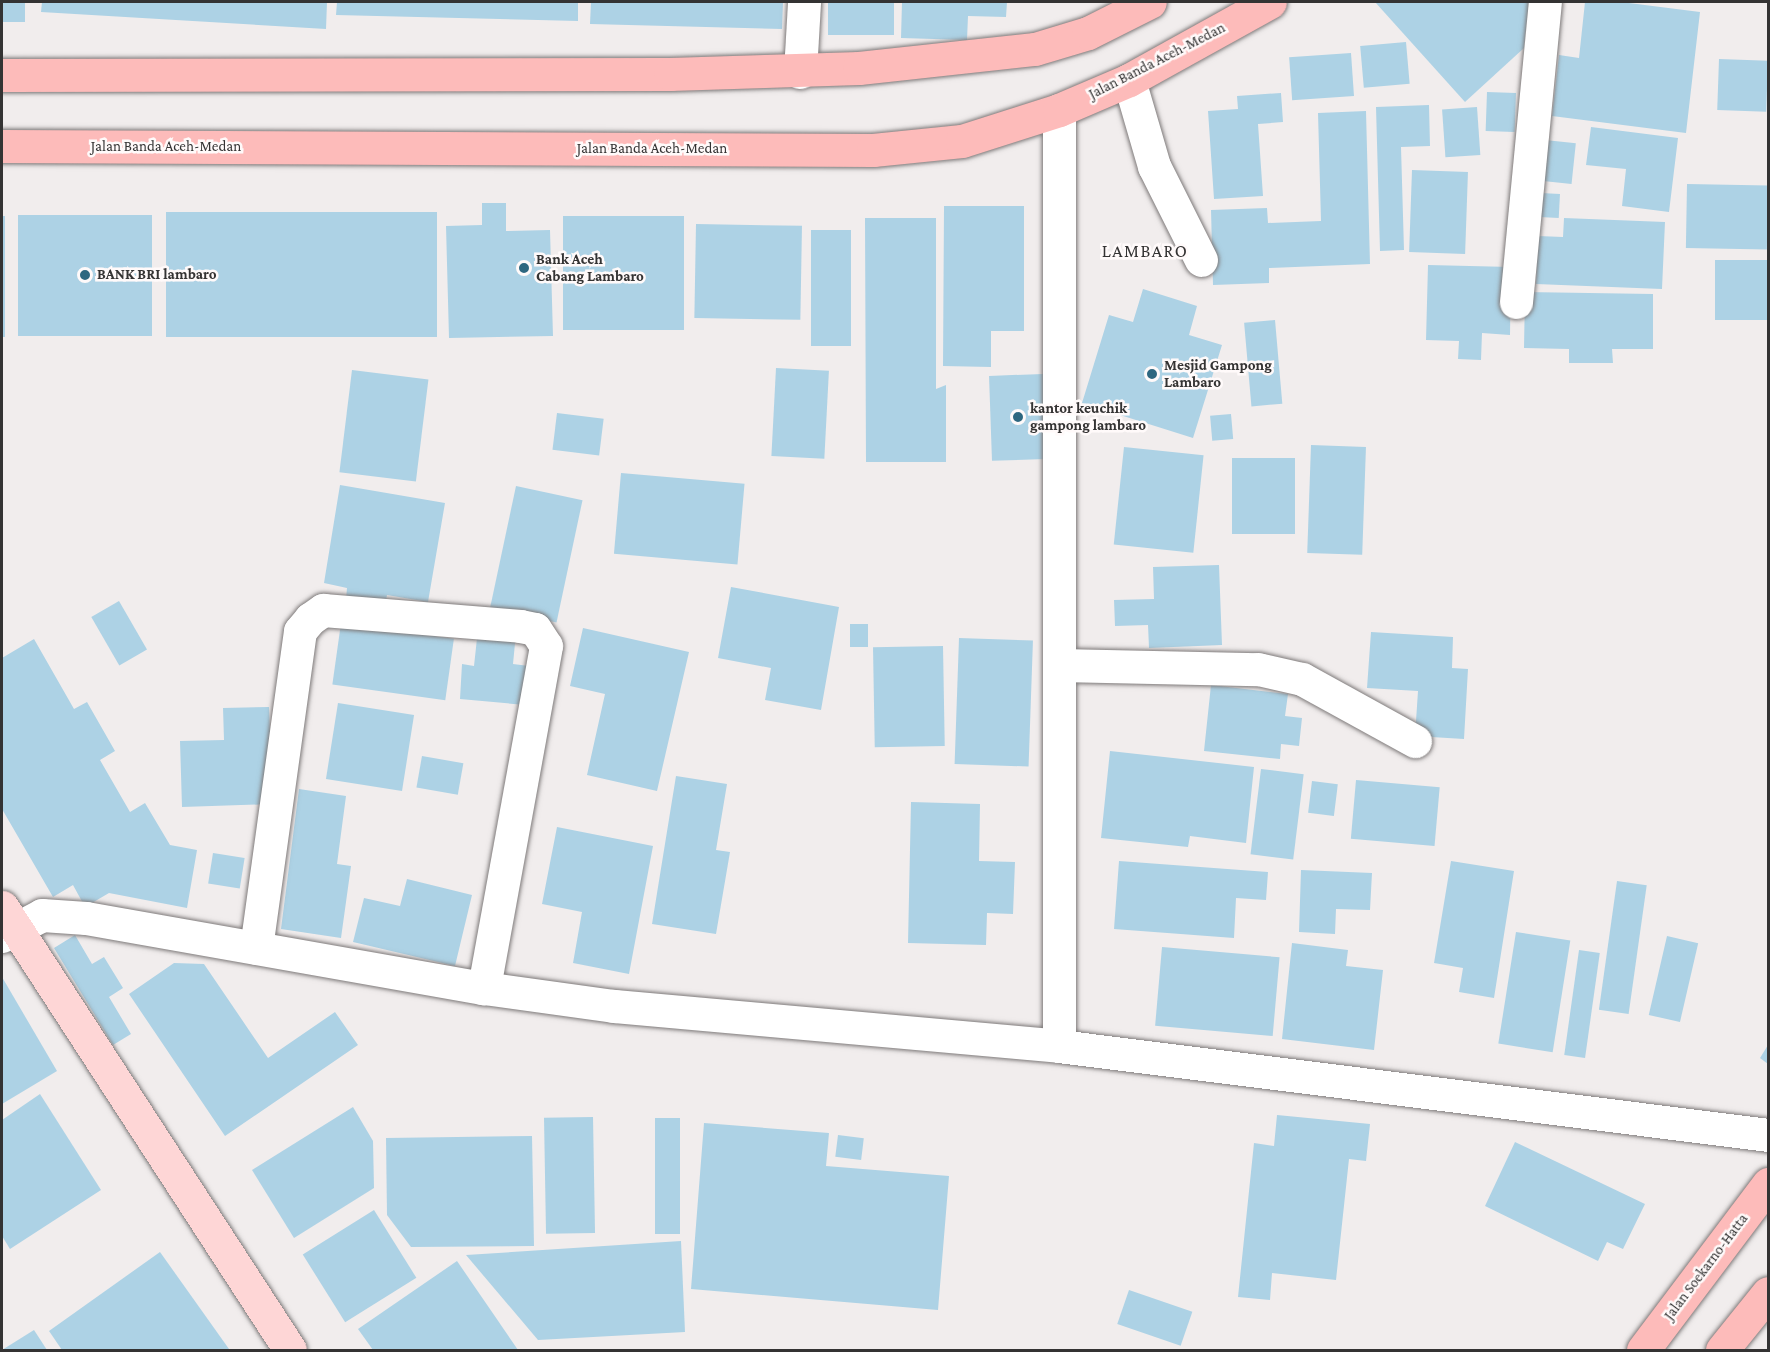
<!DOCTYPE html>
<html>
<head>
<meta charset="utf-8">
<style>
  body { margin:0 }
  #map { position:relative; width:1770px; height:1352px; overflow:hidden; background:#f1eded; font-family:"Crimson Pro",serif }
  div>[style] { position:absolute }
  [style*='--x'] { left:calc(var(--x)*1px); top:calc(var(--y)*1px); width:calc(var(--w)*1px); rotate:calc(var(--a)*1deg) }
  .building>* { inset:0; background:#add2e5; transform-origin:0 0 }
  .roads { filter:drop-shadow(0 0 2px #7e7a7a) drop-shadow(0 0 2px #7e7a7a) }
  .minor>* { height:33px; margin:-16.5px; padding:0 16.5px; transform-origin:16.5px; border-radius:16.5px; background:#fff }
  .major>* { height:33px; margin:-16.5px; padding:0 16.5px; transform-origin:16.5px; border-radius:16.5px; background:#fed6d6 }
  .highway>* { height:33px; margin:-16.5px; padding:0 16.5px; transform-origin:16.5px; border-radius:16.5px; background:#fdbbba }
  .dots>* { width:16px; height:16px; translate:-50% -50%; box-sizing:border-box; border:3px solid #fffafa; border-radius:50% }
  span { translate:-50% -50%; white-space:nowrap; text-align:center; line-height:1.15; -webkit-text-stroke:5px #fffafa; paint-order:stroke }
  .street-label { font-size:15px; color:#343333 }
  .poi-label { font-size:15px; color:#343333; font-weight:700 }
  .left { translate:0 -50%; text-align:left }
  .quarter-label { font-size:18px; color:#343333; letter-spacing:1.5px }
  .frame { position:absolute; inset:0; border:3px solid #343333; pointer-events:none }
</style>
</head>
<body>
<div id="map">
  <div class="building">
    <i style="left:2px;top:2px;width:23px;height:20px"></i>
    <i style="clip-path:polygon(42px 2px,327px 2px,326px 29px,41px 12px)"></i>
    <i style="clip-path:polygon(337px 2px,578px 2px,578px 21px,336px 15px)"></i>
    <i style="clip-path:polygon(591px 2px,783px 2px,782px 29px,590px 24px)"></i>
    <i style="left:828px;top:2px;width:66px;height:33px"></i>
    <i style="clip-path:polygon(902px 2px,1007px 2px,1006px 17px,968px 16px,967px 40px,901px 38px)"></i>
    <i style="clip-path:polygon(1375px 2px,1529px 2px,1524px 48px,1465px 102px)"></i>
    <i style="clip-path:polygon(1585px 2px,1621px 2px,1700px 12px,1686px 133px,1552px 116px,1559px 55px,1579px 58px)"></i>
    <i style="left:1406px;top:42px;width:42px;height:46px;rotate:85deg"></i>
    <i style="left:1351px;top:53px;width:43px;height:62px;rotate:86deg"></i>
    <i style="left:1719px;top:59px;width:49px;height:51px;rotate:2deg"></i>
    <i style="left:1487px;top:92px;width:29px;height:39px;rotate:2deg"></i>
    <i style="clip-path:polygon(1281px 93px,1283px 122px,1258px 124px,1263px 196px,1214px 199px,1208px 111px,1238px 109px,1237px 96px)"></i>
    <i style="clip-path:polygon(1429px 105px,1430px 146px,1401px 147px,1404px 250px,1380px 251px,1376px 107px)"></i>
    <i style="left:1477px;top:107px;width:48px;height:35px;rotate:86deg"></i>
    <i style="clip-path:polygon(1366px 111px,1370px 264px,1269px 268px,1269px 283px,1213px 285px,1211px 210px,1267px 208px,1268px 223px,1321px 221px,1318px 113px)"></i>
    <i style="clip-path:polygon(1591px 127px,1678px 138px,1669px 212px,1622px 206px,1626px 169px,1586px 165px)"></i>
    <i style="left:1545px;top:140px;width:31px;height:41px;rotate:6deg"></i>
    <i style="left:1412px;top:170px;width:56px;height:82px;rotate:2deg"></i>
    <i style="left:1687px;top:184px;width:81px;height:64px;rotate:1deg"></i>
    <i style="left:1541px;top:193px;width:19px;height:24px;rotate:3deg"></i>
    <i style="clip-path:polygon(482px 203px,506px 203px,506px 231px,550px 230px,553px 336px,449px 338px,446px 226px,482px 225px)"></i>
    <i style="clip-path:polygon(944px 206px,1024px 206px,1024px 331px,991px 331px,991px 367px,943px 366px)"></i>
    <i style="left:166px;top:212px;width:271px;height:125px"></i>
    <i style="left:18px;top:215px;width:134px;height:121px"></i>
    <i style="left:2px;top:216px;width:3px;height:121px"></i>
    <i style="left:563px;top:216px;width:121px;height:114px"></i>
    <i style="clip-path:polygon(865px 218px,936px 218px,936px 389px,946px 385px,946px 462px,866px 462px)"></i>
    <i style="clip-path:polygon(1564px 218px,1665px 222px,1662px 289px,1536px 284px,1538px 236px,1563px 237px)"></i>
    <i style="left:696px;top:224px;width:106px;height:94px;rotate:1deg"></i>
    <i style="left:811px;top:230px;width:40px;height:116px"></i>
    <i style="left:1715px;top:260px;width:53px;height:60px"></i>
    <i style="clip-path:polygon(1428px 265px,1511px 267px,1510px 335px,1482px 333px,1481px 360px,1458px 359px,1459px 341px,1426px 340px)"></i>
    <i style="clip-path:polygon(1143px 289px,1197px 306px,1189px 335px,1222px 345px,1193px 438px,1082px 403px,1109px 315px,1133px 322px)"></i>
    <i style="clip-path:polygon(1525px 292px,1653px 294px,1653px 349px,1612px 349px,1613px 363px,1569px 363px,1569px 349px,1524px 348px)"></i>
    <i style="left:1275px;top:320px;width:84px;height:31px;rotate:85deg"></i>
    <i style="left:776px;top:368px;width:53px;height:88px;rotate:3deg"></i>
    <i style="left:352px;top:370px;width:77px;height:103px;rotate:7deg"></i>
    <i style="left:1043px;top:374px;width:85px;height:54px;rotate:88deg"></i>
    <i style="left:557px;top:413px;width:47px;height:37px;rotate:7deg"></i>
    <i style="left:1231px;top:414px;width:25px;height:21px;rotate:85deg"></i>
    <i style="left:1311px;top:445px;width:55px;height:108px;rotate:2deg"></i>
    <i style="left:1124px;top:447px;width:80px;height:98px;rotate:6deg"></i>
    <i style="left:1232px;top:458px;width:63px;height:76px"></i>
    <i style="left:621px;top:473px;width:124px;height:81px;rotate:5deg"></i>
    <i style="clip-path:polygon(340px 485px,445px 503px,428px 602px,387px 595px,385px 606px,346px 599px,347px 588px,324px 583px)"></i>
    <i style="left:516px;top:486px;width:68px;height:125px;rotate:12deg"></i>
    <i style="clip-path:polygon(1219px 565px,1222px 645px,1149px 648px,1148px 625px,1115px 626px,1114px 600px,1154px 599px,1153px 567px)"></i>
    <i style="clip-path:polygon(731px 587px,839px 607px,821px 710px,765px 700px,771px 668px,718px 658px)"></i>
    <i style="left:119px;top:601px;width:56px;height:32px;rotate:60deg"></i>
    <i style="left:341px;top:623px;width:114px;height:62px;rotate:8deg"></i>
    <i style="left:850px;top:624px;width:18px;height:23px"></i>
    <i style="clip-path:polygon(583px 628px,689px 652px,657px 791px,587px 775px,605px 694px,570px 686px)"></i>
    <i style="clip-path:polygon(478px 629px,516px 633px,513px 664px,529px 666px,525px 705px,460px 699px,462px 664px,474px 666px)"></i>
    <i style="clip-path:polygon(1371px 632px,1453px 637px,1452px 668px,1468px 669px,1464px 739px,1415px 736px,1418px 691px,1367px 688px)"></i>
    <i style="left:959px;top:638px;width:74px;height:126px;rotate:2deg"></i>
    <i style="clip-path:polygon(34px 639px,74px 709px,87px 702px,115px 751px,100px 760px,130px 812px,145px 803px,170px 845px,197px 850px,187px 908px,109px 893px,85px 907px,73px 885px,53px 897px,2px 809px,2px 658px)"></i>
    <i style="left:943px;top:646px;width:100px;height:70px;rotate:89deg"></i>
    <i style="clip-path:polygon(1211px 685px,1288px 694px,1285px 716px,1302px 718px,1299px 746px,1281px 744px,1280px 759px,1204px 751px)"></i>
    <i style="left:338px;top:703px;width:77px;height:77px;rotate:9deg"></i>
    <i style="clip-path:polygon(269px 707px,273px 804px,182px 807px,180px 741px,224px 740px,223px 708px)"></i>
    <i style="clip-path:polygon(1110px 751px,1254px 767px,1246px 843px,1190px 836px,1188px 847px,1101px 838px)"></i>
    <i style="left:422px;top:756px;width:42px;height:32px;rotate:10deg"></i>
    <i style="left:1261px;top:769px;width:43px;height:86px;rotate:7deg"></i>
    <i style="clip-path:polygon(676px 776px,727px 784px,716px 850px,730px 852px,716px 934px,652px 924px)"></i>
    <i style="left:1356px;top:780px;width:84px;height:59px;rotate:5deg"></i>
    <i style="left:1312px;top:781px;width:26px;height:32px;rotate:7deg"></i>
    <i style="clip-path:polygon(299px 789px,346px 796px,337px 864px,351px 866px,341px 938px,281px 929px)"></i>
    <i style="clip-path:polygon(911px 802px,980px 804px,979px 861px,1015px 862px,1013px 914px,987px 913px,986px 945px,908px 943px)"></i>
    <i style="clip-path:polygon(557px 827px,653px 846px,629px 974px,573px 963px,582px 912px,542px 904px)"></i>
    <i style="left:213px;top:853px;width:32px;height:31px;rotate:9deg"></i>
    <i style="clip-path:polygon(1119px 861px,1268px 872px,1266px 900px,1236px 898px,1234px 938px,1114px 929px)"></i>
    <i style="clip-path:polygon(1451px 861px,1514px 871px,1494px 998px,1459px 992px,1463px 968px,1434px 963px)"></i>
    <i style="clip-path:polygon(1301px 870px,1372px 873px,1370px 910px,1336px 909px,1335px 934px,1299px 932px)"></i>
    <i style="clip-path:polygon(407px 879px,472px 895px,455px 966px,353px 942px,364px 898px,400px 906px)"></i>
    <i style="left:1617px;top:881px;width:30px;height:130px;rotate:8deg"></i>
    <i style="left:1516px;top:932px;width:55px;height:113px;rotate:9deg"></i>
    <i style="clip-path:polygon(75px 935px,92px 964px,104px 957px,123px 988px,109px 997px,131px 1034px,113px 1045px,54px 948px)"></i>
    <i style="left:1667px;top:936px;width:32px;height:81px;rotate:13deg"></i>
    <i style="clip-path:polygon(1292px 943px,1348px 950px,1346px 966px,1383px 970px,1374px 1050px,1282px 1039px)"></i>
    <i style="left:1162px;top:947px;width:118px;height:79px;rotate:5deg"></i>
    <i style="left:1579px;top:950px;width:21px;height:106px;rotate:8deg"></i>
    <i style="clip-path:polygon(174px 963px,204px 964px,268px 1058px,335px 1012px,358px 1045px,225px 1136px,129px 994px)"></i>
    <i style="clip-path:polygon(2px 977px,57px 1071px,2px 1104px)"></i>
    <i style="clip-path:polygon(1768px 1045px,1768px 1064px,1760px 1058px)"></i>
    <i style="clip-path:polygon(40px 1094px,101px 1190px,10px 1249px,2px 1236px,2px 1120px)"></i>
    <i style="clip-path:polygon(353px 1107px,373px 1141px,374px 1188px,294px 1238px,252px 1170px)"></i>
    <i style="clip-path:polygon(1277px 1115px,1370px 1124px,1366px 1161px,1349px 1159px,1336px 1280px,1272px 1273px,1270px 1300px,1238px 1297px,1254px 1143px,1274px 1146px)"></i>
    <i style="left:593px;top:1117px;width:116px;height:49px;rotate:89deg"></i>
    <i style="left:655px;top:1118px;width:25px;height:116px"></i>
    <i style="clip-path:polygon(704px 1123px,829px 1133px,826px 1166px,949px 1176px,938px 1310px,691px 1289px)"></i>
    <i style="left:838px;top:1135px;width:26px;height:22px;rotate:7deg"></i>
    <i style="clip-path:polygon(532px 1136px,534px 1246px,411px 1247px,387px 1215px,386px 1138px)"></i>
    <i style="clip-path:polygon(1515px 1142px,1645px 1204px,1623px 1249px,1607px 1242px,1598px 1261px,1485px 1206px)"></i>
    <i style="left:374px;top:1210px;width:80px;height:84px;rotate:58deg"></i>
    <i style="clip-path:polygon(681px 1241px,685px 1332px,538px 1340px,466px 1255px)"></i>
    <i style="clip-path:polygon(160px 1252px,229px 1349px,62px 1350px,49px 1331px)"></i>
    <i style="clip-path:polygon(457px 1261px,518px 1350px,373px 1350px,358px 1329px)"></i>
    <i style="left:1129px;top:1290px;width:67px;height:36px;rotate:19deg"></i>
    <i style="clip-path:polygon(34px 1330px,47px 1350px,2px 1350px)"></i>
  </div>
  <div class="roads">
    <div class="minor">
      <i style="--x:800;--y:72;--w:70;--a:-86.7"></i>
      <i style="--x:1129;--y:80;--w:90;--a:73.8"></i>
      <i style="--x:1154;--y:166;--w:105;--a:63.4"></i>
      <i style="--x:1516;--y:302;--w:301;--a:-84.5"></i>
      <i style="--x:1059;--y:665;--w:199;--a:1.2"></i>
      <i style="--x:1258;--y:669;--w:45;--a:12.8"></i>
      <i style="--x:1302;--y:679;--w:129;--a:28.8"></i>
      <i style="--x:2;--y:936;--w:45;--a:-27.7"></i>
      <i style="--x:42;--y:915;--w:44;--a:3.9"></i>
      <i style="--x:86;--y:918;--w:404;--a:10"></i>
      <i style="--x:484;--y:988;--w:131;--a:7.9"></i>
      <i style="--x:614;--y:1006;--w:447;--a:5.1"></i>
      <i style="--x:1059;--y:1046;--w:715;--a:7.15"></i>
      <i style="--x:256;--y:948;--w:320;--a:-82.1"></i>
      <i style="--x:300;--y:631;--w:16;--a:-50"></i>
      <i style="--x:310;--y:619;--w:16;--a:-35"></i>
      <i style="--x:323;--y:610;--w:198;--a:4.6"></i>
      <i style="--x:520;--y:626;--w:15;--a:11"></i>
      <i style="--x:535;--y:629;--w:20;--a:57"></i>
      <i style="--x:546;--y:646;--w:348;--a:100.3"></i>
      <i style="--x:1059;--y:1046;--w:936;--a:-90"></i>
    </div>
    <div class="major">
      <i style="--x:2;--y:907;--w:528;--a:56.97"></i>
    </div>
    <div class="highway">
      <i style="--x:2;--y:75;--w:668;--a:-0.09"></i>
      <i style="--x:670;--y:74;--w:189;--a:-1.8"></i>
      <i style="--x:859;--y:68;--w:177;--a:-6.2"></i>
      <i style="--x:1035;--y:49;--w:55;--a:-16.8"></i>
      <i style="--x:1088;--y:33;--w:69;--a:-26.6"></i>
      <i style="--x:2;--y:146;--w:871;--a:0.26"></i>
      <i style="--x:873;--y:150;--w:89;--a:-5.8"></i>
      <i style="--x:962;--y:141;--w:102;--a:-17.7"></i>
      <i style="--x:1059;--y:110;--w:76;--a:-23.2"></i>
      <i style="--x:1129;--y:80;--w:161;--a:-29"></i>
      <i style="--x:1643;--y:1350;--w:208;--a:-53"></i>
      <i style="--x:1722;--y:1350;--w:73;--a:-51.1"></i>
    </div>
  </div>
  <div class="dots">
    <i style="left:524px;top:268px;background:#2e6780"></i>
    <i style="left:85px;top:275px;background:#2e6780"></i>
    <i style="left:1152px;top:374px;background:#2e6780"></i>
    <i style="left:1018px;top:417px;background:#2e6780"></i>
  </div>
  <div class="street-label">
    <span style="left:1157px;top:61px;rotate:-27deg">Jalan Banda Aceh-Medan</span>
    <span style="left:166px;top:147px">Jalan Banda Aceh-Medan</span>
    <span style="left:652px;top:149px">Jalan Banda Aceh-Medan</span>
    <span style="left:1706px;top:1267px;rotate:-53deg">Jalan Soekarno-Hatta</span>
  </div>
  <div class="poi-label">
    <span class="left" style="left:536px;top:268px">Bank Aceh<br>Cabang Lambaro</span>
    <span class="left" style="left:97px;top:275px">BANK BRI lambaro</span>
    <span class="left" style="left:1164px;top:374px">Mesjid Gampong<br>Lambaro</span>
    <span class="left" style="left:1030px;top:417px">kantor keuchik<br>gampong lambaro</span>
  </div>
  <div class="quarter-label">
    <span style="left:1145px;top:251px">LAMBARO</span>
  </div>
  <div class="frame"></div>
</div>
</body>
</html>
